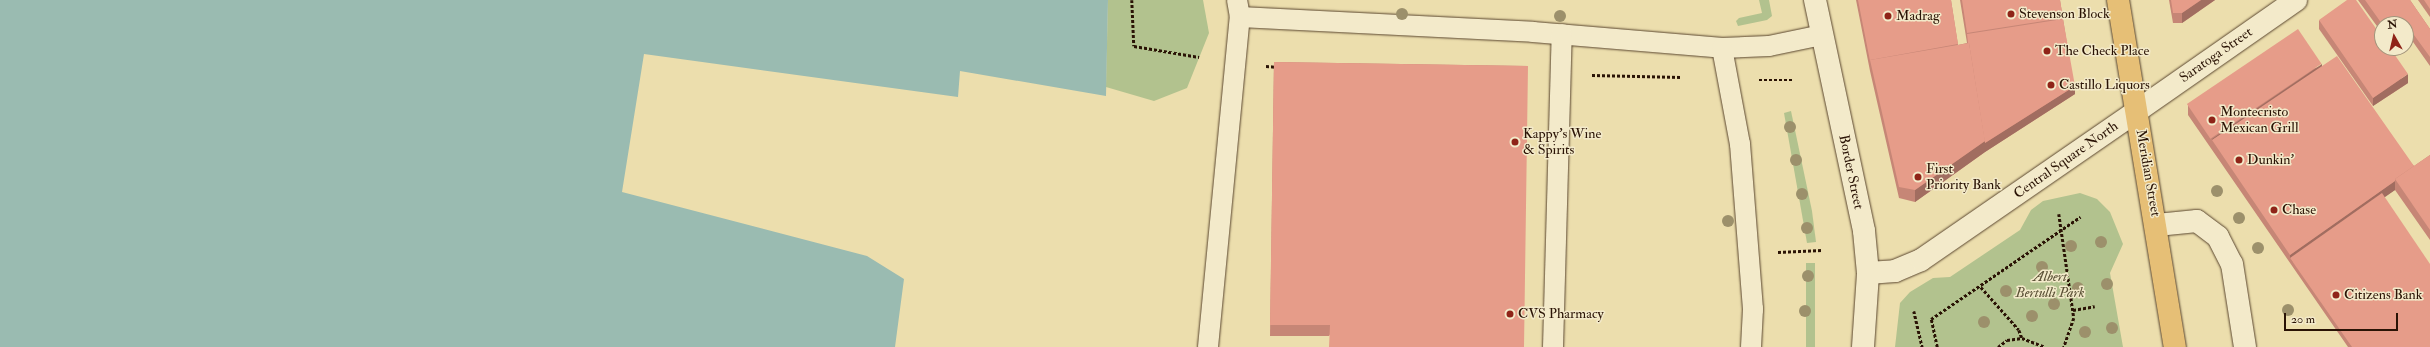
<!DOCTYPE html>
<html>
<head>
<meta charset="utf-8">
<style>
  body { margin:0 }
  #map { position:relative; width:2430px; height:347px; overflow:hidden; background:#ecdead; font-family:"IM FELL Double Pica",serif }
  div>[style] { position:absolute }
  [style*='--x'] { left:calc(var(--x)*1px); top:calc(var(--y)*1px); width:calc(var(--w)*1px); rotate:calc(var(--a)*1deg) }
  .green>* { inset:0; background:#b2c28e; transform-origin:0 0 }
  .water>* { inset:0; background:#9abbb1 }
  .path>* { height:2.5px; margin-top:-1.25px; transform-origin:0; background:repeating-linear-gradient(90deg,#2a1305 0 3px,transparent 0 5px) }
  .roads { filter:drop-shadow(0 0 1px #5a462f) drop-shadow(0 0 1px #5a462f) }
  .lane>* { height:20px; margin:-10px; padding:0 10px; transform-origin:10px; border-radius:10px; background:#f3eaca }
  .street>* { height:22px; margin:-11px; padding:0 11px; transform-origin:11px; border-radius:11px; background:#f3eaca }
  .secondary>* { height:22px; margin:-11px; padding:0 11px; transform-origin:11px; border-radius:11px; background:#f3eaca }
  .primary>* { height:22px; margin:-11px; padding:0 11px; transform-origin:11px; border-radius:11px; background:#e6bf76 }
  .trees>* { width:12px; height:12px; margin:-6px; border-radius:50%; background:#9c906b }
  .wall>* { inset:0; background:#c68676 }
  .shaded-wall>* { inset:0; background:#a16d60 }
  .building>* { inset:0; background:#e69c89; transform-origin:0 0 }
  .dots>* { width:11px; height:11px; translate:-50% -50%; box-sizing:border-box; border:2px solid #f3eaca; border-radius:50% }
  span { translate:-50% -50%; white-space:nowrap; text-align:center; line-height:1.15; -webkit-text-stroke:3px #f3eaca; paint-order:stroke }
  .poi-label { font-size:14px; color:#2a1305 }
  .left { translate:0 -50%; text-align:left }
  .street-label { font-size:14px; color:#2a1305 }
  .park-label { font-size:14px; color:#5a5035; font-style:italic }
  .north { position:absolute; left:2374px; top:16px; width:40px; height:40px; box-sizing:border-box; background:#f3eaca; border:1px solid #a3947b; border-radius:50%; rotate:352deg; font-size:11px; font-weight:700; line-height:16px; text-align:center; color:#2a1305 }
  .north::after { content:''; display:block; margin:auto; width:14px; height:18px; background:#8f2418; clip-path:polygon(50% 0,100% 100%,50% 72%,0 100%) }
  .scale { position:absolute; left:2284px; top:313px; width:114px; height:18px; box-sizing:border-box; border:2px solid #2a1305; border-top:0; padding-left:5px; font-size:12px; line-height:14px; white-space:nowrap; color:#2a1305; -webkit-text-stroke:3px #f3eaca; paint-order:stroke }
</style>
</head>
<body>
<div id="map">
  <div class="green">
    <i style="clip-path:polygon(1108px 0,1203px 0,1209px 33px,1187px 88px,1154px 101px,1106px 87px)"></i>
    <i style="clip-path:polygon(1759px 0,1769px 0,1772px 16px,1767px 20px,1738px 26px,1736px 21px,1739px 18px,1762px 13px)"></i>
    <i style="clip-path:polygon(1791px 111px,1812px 211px,1816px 242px,1807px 243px,1784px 113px)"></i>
    <i style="clip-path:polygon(2080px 193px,2097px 199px,2110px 212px,2123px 244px,2110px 273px,2123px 347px,1895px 347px,1900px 303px,1910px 292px,1933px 278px,1950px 277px,2020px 230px,2031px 210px,2043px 201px)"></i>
    <i style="left:1806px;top:263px;width:9px;height:84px"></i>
  </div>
  <div class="water">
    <i style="clip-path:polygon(0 0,1108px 0,1106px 96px,960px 71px,958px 97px,644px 54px,622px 192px,867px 256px,904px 279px,895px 347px,0 347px)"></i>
  </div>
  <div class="path">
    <i style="--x:1132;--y:0;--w:46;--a:87.5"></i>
    <i style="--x:1134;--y:46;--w:66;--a:9.6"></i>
    <i style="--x:1266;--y:66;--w:11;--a:5"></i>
    <i style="--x:1592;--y:75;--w:89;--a:1.3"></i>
    <i style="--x:1759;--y:80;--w:34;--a:0"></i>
    <i style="--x:2059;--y:214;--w:105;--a:81.8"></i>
    <i style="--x:2074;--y:318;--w:31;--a:109"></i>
    <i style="--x:1778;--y:252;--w:44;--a:-2.6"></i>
    <i style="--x:1981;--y:287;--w:57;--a:48.5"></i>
    <i style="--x:2019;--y:330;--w:9;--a:69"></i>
    <i style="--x:2073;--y:310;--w:22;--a:-10"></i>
    <i style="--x:1914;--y:311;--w:37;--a:77"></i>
    <i style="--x:1937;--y:347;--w:29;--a:-102"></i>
    <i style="--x:1931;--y:319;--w:181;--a:-34.4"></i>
    <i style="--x:1998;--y:347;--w:11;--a:-38"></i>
    <i style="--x:2007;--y:340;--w:15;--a:-8"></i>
    <i style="--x:2022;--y:338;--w:25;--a:21"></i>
  </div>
  <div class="roads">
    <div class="lane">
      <i style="--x:1240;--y:17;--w:293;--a:2.9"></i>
      <i style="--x:1533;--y:32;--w:190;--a:4.8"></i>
      <i style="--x:1722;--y:48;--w:47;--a:-2.4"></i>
      <i style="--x:1769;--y:46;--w:54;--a:-11.7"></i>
      <i style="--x:1722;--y:48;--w:98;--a:79.4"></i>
      <i style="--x:1740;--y:144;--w:166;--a:85.5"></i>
      <i style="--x:1753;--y:309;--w:38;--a:93"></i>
      <i style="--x:1208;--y:347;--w:332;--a:-84.5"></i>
      <i style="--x:1240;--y:17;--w:17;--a:-100"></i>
      <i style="--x:1553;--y:347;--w:313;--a:-88.4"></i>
    </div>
    <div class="street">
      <i style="--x:1815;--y:0;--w:236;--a:78"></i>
      <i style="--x:1864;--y:231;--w:42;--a:84.6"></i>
      <i style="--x:2137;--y:111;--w:194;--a:-34.9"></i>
      <i style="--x:2157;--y:225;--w:40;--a:-5.7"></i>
      <i style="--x:2197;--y:221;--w:26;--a:37"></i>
      <i style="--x:2218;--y:237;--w:30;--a:63"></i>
      <i style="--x:2232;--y:264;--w:84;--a:81.1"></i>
    </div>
    <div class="secondary">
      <i style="--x:1863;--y:347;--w:74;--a:-86.1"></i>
      <i style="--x:1868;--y:273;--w:27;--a:-4"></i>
      <i style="--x:1895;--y:271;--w:28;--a:-23"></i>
      <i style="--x:1921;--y:260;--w:262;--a:-34.6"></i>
    </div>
    <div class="primary">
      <i style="--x:2118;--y:0;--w:352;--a:80.7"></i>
    </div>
  </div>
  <div class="trees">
    <i style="left:1402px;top:14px"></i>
    <i style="left:1560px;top:16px"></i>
    <i style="left:1790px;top:127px"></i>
    <i style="left:1796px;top:160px"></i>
    <i style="left:2217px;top:191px"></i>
    <i style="left:1802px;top:194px"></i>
    <i style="left:2239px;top:218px"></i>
    <i style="left:1728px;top:221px"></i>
    <i style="left:1807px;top:228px"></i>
    <i style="left:2101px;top:242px"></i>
    <i style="left:2071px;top:246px"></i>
    <i style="left:2258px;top:248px"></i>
    <i style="left:2042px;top:267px"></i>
    <i style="left:1808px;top:276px"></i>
    <i style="left:2107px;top:284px"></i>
    <i style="left:2078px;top:288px"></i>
    <i style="left:2006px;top:291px"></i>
    <i style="left:2054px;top:304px"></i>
    <i style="left:2288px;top:310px"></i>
    <i style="left:1805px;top:311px"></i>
    <i style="left:2032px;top:316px"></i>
    <i style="left:1984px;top:322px"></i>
    <i style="left:2112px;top:328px"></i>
    <i style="left:2085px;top:332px"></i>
  </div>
  <div class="wall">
    <i style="clip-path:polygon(1856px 0,1951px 0,1958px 45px,1967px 43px,1960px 0,2060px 0,2075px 94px,1985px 152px,1915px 202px,1899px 198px,1870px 71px)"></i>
    <i style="clip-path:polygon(2169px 0,2215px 0,2182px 23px,2173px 23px)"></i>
    <i style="clip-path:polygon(2358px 0,2410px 0,2430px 29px,2430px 66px,2406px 32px,2382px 24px,2382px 33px)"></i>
    <i style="clip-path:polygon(2418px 0,2430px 0,2430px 17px)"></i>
    <i style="clip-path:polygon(2319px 20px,2408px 83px,2373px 106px,2319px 29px)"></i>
    <i style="clip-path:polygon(1274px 62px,1528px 66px,1329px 336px,1270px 336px)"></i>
    <i style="clip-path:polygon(2322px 66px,2414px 166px,2430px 155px,2430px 240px,2395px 190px,2384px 197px,2430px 347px,2348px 347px,2188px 115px,2188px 105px)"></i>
  </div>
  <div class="shaded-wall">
    <i style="clip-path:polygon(2201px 0,2215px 0,2182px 23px,2182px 13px)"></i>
    <i style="clip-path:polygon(2322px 64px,2322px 74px,2212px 140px,2212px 139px)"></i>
    <i style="clip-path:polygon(2408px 74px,2408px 83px,2373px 106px,2373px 98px)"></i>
    <i style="clip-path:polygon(2075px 86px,2075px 94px,1985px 152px,1985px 143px)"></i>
    <i style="clip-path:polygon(1985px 141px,1985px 152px,1915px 202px,1915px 190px)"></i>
    <i style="clip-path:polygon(2395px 181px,2395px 190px,2293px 262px,2290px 258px,2290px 255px)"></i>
  </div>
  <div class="building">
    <i style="clip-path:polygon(1858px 0,1951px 0,1958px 44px,1870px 60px,1870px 61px)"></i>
    <i style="clip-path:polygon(1962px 0,2060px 0,2063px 18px,1967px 33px)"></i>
    <i style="clip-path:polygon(2171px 0,2201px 0,2182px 13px,2173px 13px)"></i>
    <i style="clip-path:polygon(2347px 0,2356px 0,2382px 37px,2382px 48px,2390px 48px,2408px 74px,2373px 98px,2319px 20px)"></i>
    <i style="clip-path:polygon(2365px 0,2410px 0,2430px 29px,2430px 57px,2406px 24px,2382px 24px)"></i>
    <i style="clip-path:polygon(2424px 0,2430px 0,2430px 9px)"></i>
    <i style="clip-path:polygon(2063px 19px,2075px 86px,1985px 143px,1969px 43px,1968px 43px,1967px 34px)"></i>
    <i style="left:2298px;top:29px;width:42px;height:134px;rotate:56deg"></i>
    <i style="clip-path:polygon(1969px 43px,1985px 141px,1915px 190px,1899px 187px,1870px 60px)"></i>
    <i style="clip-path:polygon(2337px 56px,2414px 166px,2395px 179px,2395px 181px,2290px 255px,2212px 140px)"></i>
    <i style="clip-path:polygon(1274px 62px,1528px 66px,1524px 347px,1329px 347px,1330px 325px,1270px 325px)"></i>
    <i style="clip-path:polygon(2430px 155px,2430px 230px,2395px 179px)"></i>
    <i style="clip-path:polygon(2382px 193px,2430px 264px,2430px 347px,2352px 347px,2290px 258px)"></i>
  </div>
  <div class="dots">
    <i style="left:2011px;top:14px;background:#8f2418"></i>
    <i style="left:1888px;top:16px;background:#8f2418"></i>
    <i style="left:2047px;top:51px;background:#8f2418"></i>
    <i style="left:2051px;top:85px;background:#8f2418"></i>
    <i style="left:2212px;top:120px;background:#8f2418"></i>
    <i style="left:1515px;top:142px;background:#8f2418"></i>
    <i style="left:2239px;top:160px;background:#8f2418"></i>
    <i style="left:1918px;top:177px;background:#8f2418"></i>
    <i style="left:2274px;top:210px;background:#8f2418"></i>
    <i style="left:2336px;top:295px;background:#8f2418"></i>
    <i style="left:1510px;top:314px;background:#8f2418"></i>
  </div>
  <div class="poi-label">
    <span class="left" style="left:2019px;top:14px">Stevenson Block</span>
    <span class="left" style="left:1896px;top:16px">Madrag</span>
    <span class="left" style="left:2055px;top:51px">The Check Place</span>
    <span class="left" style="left:2059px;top:85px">Castillo Liquors</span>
    <span class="left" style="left:2220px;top:120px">Montecristo<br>Mexican Grill</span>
    <span class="left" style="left:1523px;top:142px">Kappy's Wine<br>&amp; Spirits</span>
    <span class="left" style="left:2247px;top:160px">Dunkin'</span>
    <span class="left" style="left:1926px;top:177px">First<br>Priority Bank</span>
    <span class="left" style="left:2282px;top:210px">Chase</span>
    <span class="left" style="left:2344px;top:295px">Citizens Bank</span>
    <span class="left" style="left:1518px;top:314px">CVS Pharmacy</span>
  </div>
  <div class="street-label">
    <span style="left:2216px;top:55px;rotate:-35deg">Saratoga Street</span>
    <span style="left:2066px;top:160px;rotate:-35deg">Central Square North</span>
    <span style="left:1851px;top:172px;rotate:78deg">Border Street</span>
    <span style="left:2148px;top:173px;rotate:80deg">Meridian Street</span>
  </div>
  <div class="park-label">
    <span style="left:2050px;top:285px">Albert<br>Bertulli Park</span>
  </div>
  <div class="north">N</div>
  <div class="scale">20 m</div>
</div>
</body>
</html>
